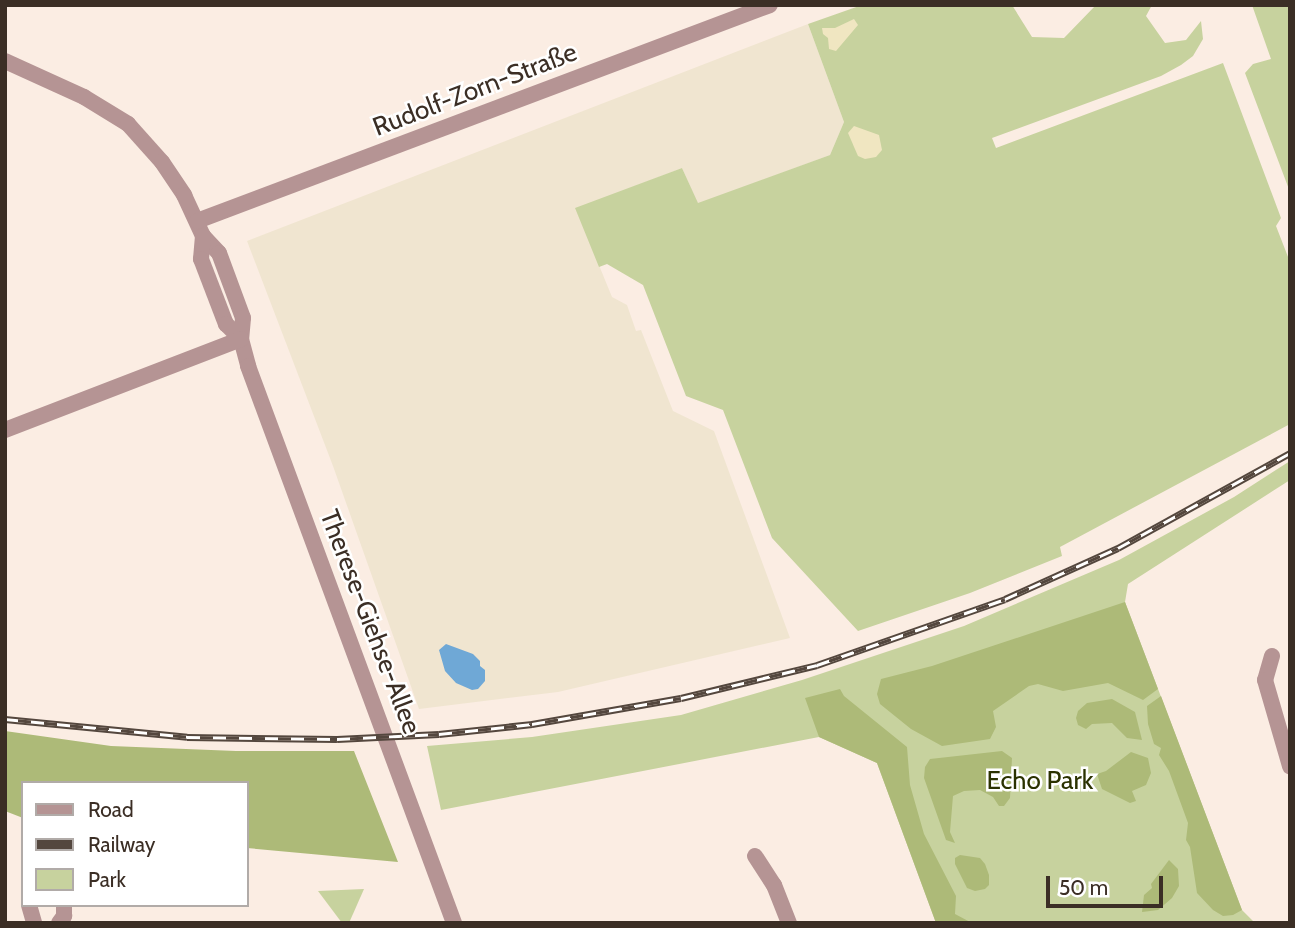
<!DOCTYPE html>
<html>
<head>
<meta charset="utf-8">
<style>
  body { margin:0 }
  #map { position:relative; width:1295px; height:928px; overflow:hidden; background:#fbede3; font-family:Cabin,sans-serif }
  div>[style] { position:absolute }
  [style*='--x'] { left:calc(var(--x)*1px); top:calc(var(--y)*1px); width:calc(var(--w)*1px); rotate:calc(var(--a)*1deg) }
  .education>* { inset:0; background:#f0e5d0 }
  .green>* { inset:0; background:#c7d29e }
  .forest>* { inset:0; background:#adba78 }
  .sand>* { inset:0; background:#f0e6c1 }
  .water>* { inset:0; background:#6fa8d6 }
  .minor>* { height:16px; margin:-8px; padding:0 8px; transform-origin:8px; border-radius:8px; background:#b59494 }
  .rail>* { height:7px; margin-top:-3.5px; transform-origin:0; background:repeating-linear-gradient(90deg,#fff 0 13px,#54473e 0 26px); box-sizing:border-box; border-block:2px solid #54473e }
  span { translate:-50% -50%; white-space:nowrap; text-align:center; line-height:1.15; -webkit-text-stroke:5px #fff; paint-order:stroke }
  .street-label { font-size:26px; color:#3b2e25 }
  .park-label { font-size:26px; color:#2b3200 }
  .frame { position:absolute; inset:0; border:7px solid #3b2e25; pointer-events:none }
  .legend { position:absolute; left:21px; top:781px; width:228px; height:126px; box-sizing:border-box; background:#fff; border:2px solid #b1aba8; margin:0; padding:9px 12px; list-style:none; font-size:21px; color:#3b2e25 }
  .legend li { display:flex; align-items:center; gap:14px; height:35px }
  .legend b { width:35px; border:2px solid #b1aba8 }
  .scale { position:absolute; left:1046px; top:876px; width:117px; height:32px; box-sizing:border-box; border:4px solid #3b2e25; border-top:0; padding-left:9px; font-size:21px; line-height:24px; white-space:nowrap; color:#3b2e25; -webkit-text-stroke:5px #fff; paint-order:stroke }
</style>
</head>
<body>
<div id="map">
  <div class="education">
    <i style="clip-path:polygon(808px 24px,844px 122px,830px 155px,698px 204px,682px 168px,576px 209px,612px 297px,627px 305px,636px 331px,641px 330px,673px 411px,714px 431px,790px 638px,558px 692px,419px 709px,333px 466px,247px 241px)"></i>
  </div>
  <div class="green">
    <i style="clip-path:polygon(862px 5px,1012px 5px,1032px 37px,1064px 38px,1096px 5px,1152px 5px,1146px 16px,1165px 43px,1186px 40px,1201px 21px,1203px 39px,1193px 56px,1181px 65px,1161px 76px,992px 138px,996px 148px,1223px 63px,1281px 218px,1276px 226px,1290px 262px,1290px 424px,1060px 547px,1062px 556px,970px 593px,858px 631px,772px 538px,723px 410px,686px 396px,643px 285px,607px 264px,599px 267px,575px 208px,682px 168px,698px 203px,830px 155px,844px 122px,808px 24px)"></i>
    <i style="clip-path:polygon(1252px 5px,1290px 5px,1290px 192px,1245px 73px,1253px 64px,1271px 59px)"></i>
    <i style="clip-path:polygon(1290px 461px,1290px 480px,1128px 584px,1125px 602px,1242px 910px,1255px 923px,936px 923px,877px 763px,819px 737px,441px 810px,427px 746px,532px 737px,681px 715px,802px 680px,964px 626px,1119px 560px,1234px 497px)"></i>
    <i style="clip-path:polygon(364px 889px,349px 923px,342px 923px,318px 891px)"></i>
  </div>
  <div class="forest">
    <i style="clip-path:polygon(1125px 602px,1158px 689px,1143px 700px,1108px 683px,1063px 691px,1038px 684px,1029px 686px,993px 711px,996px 727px,990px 739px,942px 746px,911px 729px,880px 704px,877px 694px,881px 679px,932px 666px)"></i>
    <i style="clip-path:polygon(840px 689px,844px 696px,907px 747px,910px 785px,924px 834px,956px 896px,955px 914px,972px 923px,936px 923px,877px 763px,819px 737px,805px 698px)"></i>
    <i style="clip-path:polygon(1161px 696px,1242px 910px,1233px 915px,1223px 916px,1213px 910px,1197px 893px,1190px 847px,1186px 840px,1188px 823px,1169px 771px,1159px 755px,1161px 748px,1154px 744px,1148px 724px,1147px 706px)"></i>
    <i style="clip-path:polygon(1112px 699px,1135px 712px,1142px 740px,1127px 738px,1112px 723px,1092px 724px,1086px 729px,1078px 725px,1076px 718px,1078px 711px,1087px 703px)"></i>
    <i style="clip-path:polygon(5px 731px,111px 746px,236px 751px,354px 751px,398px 862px,247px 848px,247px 783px,23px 783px,23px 818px,5px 811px)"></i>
    <i style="clip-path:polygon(1002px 751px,1012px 758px,1010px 798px,1004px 806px,999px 806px,993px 797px,980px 790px,964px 791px,953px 796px,950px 832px,955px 843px,946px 840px,924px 778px,925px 767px,930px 759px)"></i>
    <i style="clip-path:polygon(1131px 752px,1148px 758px,1151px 773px,1146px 785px,1132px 791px,1136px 801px,1130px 803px,1102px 789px,1097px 774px,1106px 771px)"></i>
    <i style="clip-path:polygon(960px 855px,980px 858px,985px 864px,989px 875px,989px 885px,985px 889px,975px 891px,967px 888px,955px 864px,955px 858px)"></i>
    <i style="clip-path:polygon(1169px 860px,1178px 869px,1179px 886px,1172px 898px,1158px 910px,1142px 912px,1144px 895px,1152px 888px,1151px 884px)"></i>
  </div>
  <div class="sand">
    <i style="clip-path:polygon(854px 19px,858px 25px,836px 51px,829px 49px,828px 38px,823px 34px,822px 28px,835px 28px)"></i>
    <i style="clip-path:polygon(854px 126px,879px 135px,882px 150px,876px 157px,865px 159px,858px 156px,848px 133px)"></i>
  </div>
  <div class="water">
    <i style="clip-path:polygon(446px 644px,473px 654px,480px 661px,480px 666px,485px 670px,485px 681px,478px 689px,472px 690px,456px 683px,445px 671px,439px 650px)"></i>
  </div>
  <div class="minor">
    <i style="--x:5;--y:61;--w:87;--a:24.5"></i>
    <i style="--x:84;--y:97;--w:52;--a:31.5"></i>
    <i style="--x:128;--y:124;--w:51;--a:48.2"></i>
    <i style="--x:162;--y:162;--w:40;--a:56"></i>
    <i style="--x:184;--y:195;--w:45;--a:65.1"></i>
    <i style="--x:203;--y:236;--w:23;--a:47"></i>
    <i style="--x:219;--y:253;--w:69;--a:69.7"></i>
    <i style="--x:243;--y:318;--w:21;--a:95"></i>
    <i style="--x:241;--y:339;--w:28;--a:75"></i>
    <i style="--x:248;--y:366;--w:594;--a:69.7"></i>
    <i style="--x:197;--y:221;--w:612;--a:-20.65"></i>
    <i style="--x:203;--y:236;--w:23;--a:95"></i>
    <i style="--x:201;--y:259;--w:70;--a:69"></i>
    <i style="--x:226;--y:324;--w:21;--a:45"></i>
    <i style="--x:5;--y:430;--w:253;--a:-21.1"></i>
    <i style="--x:1272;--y:656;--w:25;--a:106"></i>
    <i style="--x:1265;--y:680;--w:90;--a:73.8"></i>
    <i style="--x:755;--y:856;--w:35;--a:57"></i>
    <i style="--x:774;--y:885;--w:41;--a:68.5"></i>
    <i style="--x:29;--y:905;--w:19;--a:74"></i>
    <i style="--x:59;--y:923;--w:9;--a:-54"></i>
    <i style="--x:64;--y:916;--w:11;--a:-90"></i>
  </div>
  <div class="rail">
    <i style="--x:5;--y:719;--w:183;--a:5.6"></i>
    <i style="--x:187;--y:737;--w:150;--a:0.8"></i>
    <i style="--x:337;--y:739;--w:102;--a:-2.8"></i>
    <i style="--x:439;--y:734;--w:94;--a:-6.1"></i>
    <i style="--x:532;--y:724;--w:151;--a:-9.9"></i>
    <i style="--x:681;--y:698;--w:140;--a:-13.6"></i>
    <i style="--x:817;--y:665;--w:199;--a:-19.3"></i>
    <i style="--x:1005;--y:599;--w:124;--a:-24.3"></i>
    <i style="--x:1118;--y:548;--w:196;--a:-28.9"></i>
  </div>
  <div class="street-label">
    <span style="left:475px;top:90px;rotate:-21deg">Rudolf-Zorn-Straße</span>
    <span style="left:370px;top:622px;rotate:69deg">Therese-Giehse-Allee</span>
  </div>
  <div class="park-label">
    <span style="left:1040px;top:781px">Echo Park</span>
  </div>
  <div class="frame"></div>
  <ul class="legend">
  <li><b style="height:9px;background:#b59494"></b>Road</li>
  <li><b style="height:9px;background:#54473e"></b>Railway</li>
  <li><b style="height:19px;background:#c7d29e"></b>Park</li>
  </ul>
  <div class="scale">50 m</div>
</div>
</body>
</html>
